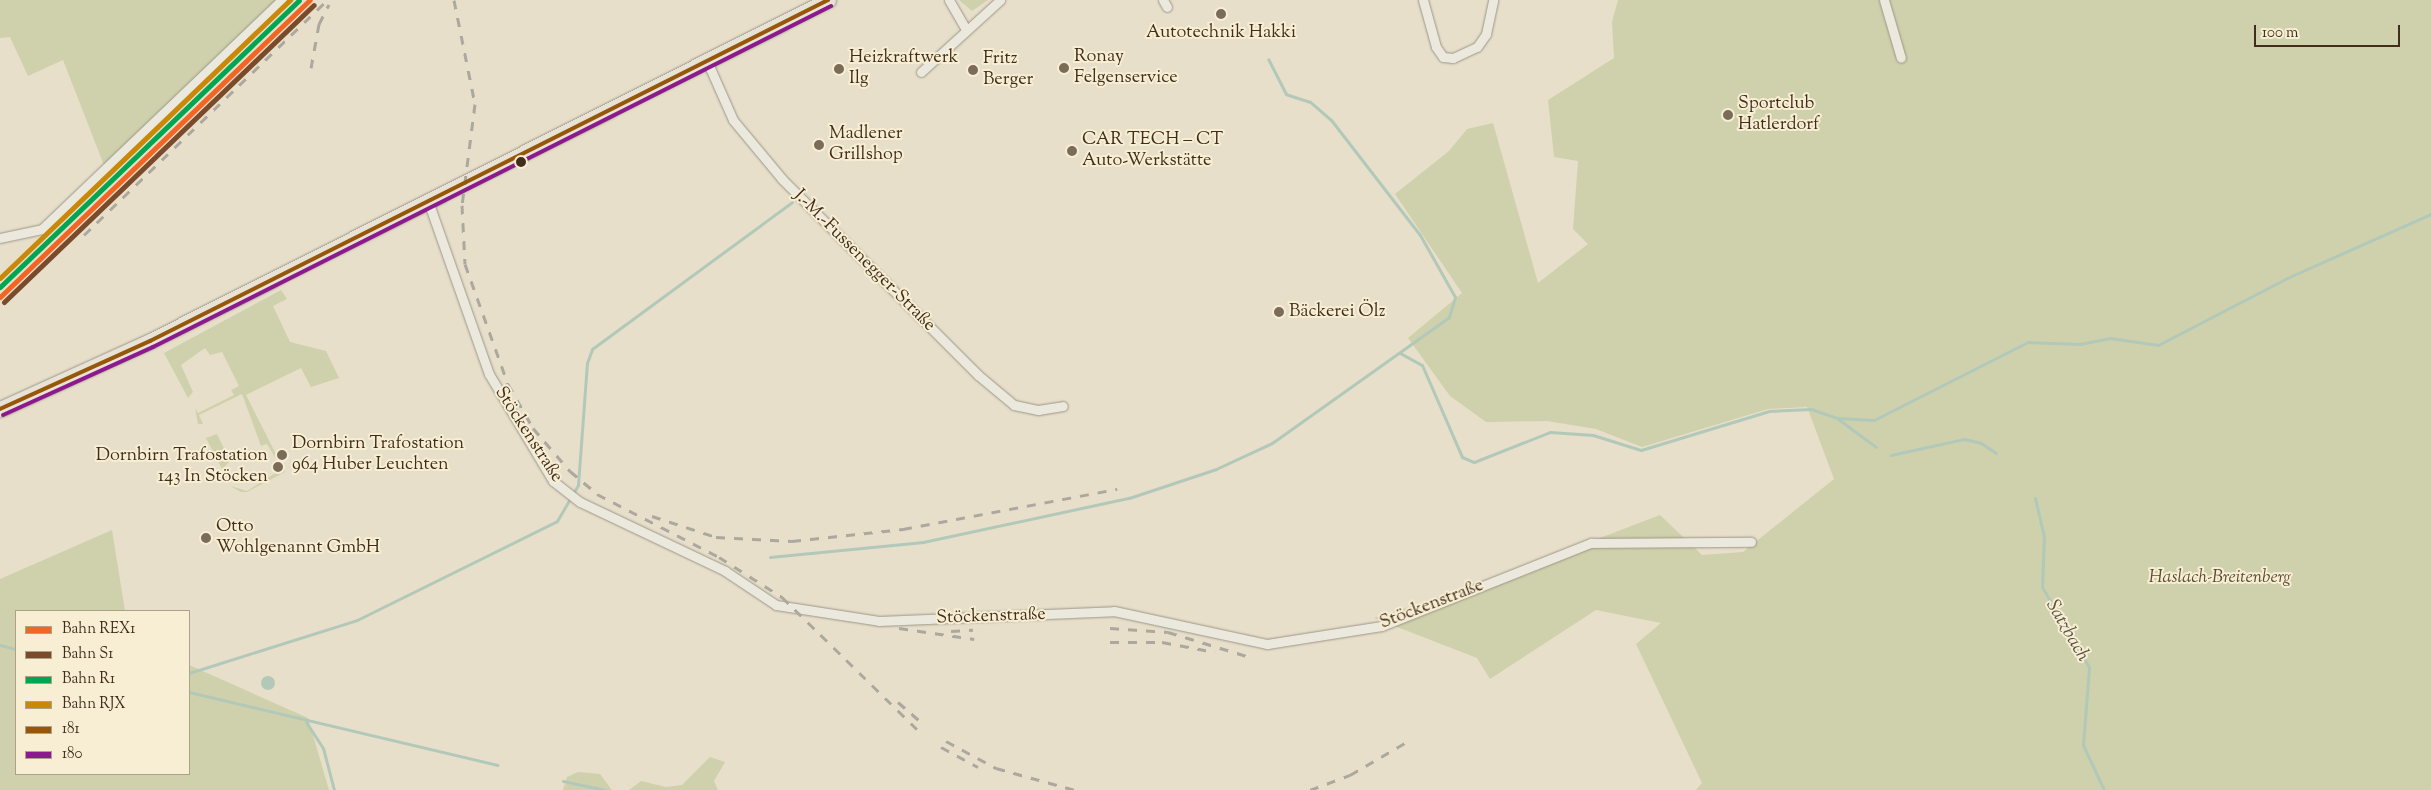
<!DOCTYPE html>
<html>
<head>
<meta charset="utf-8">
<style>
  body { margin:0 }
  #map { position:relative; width:2431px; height:790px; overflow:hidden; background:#e7dfca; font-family:"Sorts Mill Goudy",serif }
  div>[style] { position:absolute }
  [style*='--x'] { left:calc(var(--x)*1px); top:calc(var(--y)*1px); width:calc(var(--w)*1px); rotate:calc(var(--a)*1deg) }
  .green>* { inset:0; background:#ced1ab }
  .water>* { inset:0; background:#b2c9ba }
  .round { border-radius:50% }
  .stream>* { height:3px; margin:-1.5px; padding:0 1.5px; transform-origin:1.5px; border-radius:1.5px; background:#b2c9ba }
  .roads { filter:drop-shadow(0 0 1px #9d9687) drop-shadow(0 0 1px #9d9687) }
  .street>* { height:9px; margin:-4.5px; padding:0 4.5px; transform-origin:4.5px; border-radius:4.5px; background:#ebe8dd }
  .primary>* { height:15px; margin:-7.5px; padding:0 7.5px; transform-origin:7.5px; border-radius:7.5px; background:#e8e3d7 }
  .rail>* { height:3px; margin-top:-1.5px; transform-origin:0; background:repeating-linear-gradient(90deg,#aca89e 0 9px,transparent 0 18px) }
  .bus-1>* { height:4px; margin:-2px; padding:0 2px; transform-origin:2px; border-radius:2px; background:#965709 }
  .bus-2>* { height:4px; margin:-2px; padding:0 2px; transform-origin:2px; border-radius:2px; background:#8d198f }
  .rail-1>* { height:5px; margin:-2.5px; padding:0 2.5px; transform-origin:2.5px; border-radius:2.5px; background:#f26522 }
  .rail-2>* { height:5px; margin:-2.5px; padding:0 2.5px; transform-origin:2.5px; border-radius:2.5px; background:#7a4b2a }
  .rail-3>* { height:5px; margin:-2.5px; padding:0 2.5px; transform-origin:2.5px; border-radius:2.5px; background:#00a651 }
  .rail-4>* { height:5px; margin:-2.5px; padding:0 2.5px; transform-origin:2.5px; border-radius:2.5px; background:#c98807 }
  .dots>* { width:14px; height:14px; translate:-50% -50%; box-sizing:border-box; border:2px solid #f8eed4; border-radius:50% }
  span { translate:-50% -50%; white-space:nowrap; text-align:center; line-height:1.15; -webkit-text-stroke:4px #f8eed4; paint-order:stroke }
  .poi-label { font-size:18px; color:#402e1b }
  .left { translate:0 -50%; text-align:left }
  .right { translate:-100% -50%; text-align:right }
  .street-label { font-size:18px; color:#402e1b }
  .park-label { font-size:18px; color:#584c33; font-style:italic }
  .water-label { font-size:19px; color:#575241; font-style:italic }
  .legend { position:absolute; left:15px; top:610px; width:175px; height:165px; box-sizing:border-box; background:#f8eed4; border:1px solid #aea18a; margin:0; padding:6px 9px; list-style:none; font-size:15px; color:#402e1b }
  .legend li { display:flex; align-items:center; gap:10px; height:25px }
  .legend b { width:25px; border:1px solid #aea18a }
  .scale { position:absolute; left:2254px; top:25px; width:146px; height:22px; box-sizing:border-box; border:2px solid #402e1b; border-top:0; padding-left:6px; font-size:15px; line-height:18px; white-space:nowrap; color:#402e1b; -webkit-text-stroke:4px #f8eed4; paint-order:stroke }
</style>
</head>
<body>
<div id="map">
  <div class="green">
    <i style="clip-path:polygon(0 0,294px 0,109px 178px,63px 60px,28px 76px,10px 37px,0 38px)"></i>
    <i style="clip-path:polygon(959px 0,988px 0,972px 11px)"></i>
    <i style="clip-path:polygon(1618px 0,2431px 0,2431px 790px,1696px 790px,1702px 783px,1636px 644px,1661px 623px,1596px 610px,1490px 679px,1477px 658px,1374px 618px,1466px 589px,1660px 515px,1702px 555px,1743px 552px,1834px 479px,1807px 407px,1768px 409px,1642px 447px,1596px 429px,1547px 421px,1486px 422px,1450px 396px,1408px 338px,1462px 293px,1395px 194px,1449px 151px,1467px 129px,1493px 123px,1538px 283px,1588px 244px,1573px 229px,1578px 161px,1554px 157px,1548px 100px,1614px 58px,1612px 22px)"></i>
    <i style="clip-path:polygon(281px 290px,287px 299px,273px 306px,290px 342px,326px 351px,339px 378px,311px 387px,301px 368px,246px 395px,285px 472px,247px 492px,241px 492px,230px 486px,247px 491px,282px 469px,267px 444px,261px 446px,242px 394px,199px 415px,203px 424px,198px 424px,195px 408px,198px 413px,234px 395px,231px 390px,239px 386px,222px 352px,210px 355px,205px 348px,181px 365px,193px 392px,188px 398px,164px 353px)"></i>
    <i style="clip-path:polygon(217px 434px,230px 461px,222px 469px,206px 438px)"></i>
    <i style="clip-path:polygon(112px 530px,125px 611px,16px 611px,16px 774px,189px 774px,189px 665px,308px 718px,329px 790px,0 790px,0 579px)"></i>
    <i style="clip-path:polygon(710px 757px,725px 762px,714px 781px,718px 790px,629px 790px,641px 781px,666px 787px,682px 785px)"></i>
    <i style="clip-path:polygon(578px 772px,600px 774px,612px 790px,563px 790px,567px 777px)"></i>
  </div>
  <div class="water">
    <i class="round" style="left:261px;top:676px;width:14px;height:14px"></i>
  </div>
  <div class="stream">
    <i style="--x:1400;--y:353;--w:25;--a:29"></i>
    <i style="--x:1422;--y:365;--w:100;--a:66.5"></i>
    <i style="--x:1462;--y:457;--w:13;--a:23"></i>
    <i style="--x:1474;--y:462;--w:82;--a:-21.5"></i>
    <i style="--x:1550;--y:432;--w:43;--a:4"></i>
    <i style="--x:1593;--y:435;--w:50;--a:17.4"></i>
    <i style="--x:1641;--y:450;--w:134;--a:-16.9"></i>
    <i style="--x:1769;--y:411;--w:42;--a:-2.7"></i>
    <i style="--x:1811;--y:409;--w:28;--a:19"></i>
    <i style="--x:1837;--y:418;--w:37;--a:3"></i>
    <i style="--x:1874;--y:420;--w:173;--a:-26.9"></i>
    <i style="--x:2028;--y:342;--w:52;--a:2.2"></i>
    <i style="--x:2080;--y:344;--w:31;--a:-11"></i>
    <i style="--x:2110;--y:338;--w:49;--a:8.3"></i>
    <i style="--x:2158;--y:345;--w:145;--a:-27.4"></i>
    <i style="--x:2287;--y:278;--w:158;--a:-24"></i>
    <i style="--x:1838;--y:419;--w:47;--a:36.4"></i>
    <i style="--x:1891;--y:455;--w:75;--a:-12.4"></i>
    <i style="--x:1964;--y:439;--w:17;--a:13"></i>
    <i style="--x:1981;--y:443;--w:18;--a:34"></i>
    <i style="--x:2035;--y:498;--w:39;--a:77"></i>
    <i style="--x:2044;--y:536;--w:51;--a:92.2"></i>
    <i style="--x:2042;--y:587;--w:93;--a:59.6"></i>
    <i style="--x:2089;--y:667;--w:78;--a:94.4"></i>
    <i style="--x:2083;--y:745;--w:50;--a:65"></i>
    <i style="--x:770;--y:557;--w:154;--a:-5.6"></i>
    <i style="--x:923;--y:542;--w:211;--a:-12.1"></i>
    <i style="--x:1129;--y:498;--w:92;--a:-18.4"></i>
    <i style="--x:1216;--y:469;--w:62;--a:-24.9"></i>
    <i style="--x:1272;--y:443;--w:217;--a:-35.4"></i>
    <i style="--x:1449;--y:317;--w:21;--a:-73"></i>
    <i style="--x:1455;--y:297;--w:71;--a:-119.4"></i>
    <i style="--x:1420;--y:235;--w:145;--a:-127.7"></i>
    <i style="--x:1331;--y:120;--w:28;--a:-139"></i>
    <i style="--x:1310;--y:102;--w:25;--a:-162"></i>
    <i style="--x:1286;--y:94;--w:39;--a:-117"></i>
    <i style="--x:0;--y:645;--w:16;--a:14"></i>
    <i style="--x:189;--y:673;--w:176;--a:-17.5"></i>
    <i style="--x:357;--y:620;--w:223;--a:-26.3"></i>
    <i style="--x:557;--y:521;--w:42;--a:-59.7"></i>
    <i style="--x:578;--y:485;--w:122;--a:-85.8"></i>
    <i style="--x:587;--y:363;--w:15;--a:-70"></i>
    <i style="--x:592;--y:349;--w:248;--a:-36.3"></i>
    <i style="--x:189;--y:692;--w:317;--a:13.3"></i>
    <i style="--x:306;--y:722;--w:31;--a:57"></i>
    <i style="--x:323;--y:748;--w:43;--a:75.3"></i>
    <i style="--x:563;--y:781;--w:43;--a:12.1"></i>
  </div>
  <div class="roads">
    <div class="street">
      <i style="--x:949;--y:0;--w:32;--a:60"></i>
      <i style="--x:1163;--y:0;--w:8;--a:60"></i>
      <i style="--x:1423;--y:0;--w:49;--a:74.5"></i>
      <i style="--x:1436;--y:47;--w:12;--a:55"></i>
      <i style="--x:1443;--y:57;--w:10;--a:6"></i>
      <i style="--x:1453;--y:58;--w:26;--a:-25"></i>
      <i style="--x:1477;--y:47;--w:16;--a:-55"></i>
      <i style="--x:1486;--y:34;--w:35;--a:-78"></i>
      <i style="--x:1884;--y:0;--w:60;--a:73.7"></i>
      <i style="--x:707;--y:61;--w:64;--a:66.2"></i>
      <i style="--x:733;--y:120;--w:77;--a:50.3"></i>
      <i style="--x:782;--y:179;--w:277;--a:45"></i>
      <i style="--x:978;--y:375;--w:47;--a:39.8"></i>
      <i style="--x:1014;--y:405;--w:25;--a:12"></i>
      <i style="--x:1038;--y:410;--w:25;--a:-9"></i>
      <i style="--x:921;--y:72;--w:107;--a:-42.3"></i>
      <i style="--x:428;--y:201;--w:183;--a:70.6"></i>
      <i style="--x:489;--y:374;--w:125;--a:59.1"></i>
      <i style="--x:553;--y:481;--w:34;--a:38"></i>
      <i style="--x:580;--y:502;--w:161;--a:25.4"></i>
      <i style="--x:725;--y:571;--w:61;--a:33.7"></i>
      <i style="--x:776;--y:605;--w:104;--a:8.8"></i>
      <i style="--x:879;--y:621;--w:235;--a:-2.4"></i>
      <i style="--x:1114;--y:611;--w:157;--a:12.2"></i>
      <i style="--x:1267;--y:644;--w:116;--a:-8.9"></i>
      <i style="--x:1382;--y:626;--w:225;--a:-21.7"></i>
      <i style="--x:1591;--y:543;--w:160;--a:-0.4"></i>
      <i style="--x:0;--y:238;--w:43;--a:-12.1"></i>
      <i style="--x:42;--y:229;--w:332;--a:-43.7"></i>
    </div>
    <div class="primary">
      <i style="--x:0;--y:409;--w:165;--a:-24.4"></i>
      <i style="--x:150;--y:341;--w:759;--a:-26.7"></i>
    </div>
  </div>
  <div class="rail">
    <i style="--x:454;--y:0;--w:106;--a:78.6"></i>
    <i style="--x:475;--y:104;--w:102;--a:97.3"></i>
    <i style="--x:462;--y:205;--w:59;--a:87.1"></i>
    <i style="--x:465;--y:264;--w:127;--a:70.3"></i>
    <i style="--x:508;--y:384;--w:51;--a:60.4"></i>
    <i style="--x:533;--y:428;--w:57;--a:49.3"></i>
    <i style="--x:570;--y:471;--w:35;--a:40"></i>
    <i style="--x:597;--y:494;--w:137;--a:27.3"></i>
    <i style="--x:719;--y:557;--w:75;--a:32.4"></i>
    <i style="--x:782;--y:597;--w:189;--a:44.4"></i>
    <i style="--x:311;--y:68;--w:45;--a:-79.7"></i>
    <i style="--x:319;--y:24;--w:22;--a:-63"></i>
    <i style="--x:84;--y:235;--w:338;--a:-44"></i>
    <i style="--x:652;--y:516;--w:67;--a:18.2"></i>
    <i style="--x:716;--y:537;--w:76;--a:3"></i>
    <i style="--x:792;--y:541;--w:112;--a:-6.2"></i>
    <i style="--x:903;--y:529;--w:218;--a:-10.6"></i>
    <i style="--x:899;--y:628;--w:76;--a:8.3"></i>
    <i style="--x:1110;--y:628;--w:58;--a:3.9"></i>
    <i style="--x:1168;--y:632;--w:89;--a:17"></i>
    <i style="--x:951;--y:631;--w:22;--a:-3"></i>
    <i style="--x:1110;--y:642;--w:52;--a:0"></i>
    <i style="--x:1162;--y:642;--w:54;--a:10.7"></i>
    <i style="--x:898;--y:702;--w:32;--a:41"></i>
    <i style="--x:946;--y:741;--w:57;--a:28.4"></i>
    <i style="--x:996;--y:768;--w:82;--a:15.6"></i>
    <i style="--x:941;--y:747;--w:42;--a:28.4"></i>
    <i style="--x:1310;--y:790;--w:43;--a:-20.6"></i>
    <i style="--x:1350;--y:775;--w:64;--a:-30.2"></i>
  </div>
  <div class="bus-1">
    <i style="--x:0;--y:409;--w:165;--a:-24.4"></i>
    <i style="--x:150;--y:341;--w:759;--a:-26.7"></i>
  </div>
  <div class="bus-2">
    <i style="--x:3;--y:415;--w:165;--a:-24.4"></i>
    <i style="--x:153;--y:347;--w:759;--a:-26.7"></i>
  </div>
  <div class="rail-1">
    <i style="--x:0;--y:297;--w:429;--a:-43.8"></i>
  </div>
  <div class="rail-2">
    <i style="--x:4;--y:302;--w:429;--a:-43.8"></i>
  </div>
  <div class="rail-3">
    <i style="--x:0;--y:287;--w:414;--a:-43.8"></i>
  </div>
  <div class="rail-4">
    <i style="--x:0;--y:278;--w:402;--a:-43.8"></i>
  </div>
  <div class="dots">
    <i style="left:1221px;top:14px;background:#7a6c58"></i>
    <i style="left:1064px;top:68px;background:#7a6c58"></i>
    <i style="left:839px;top:69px;background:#7a6c58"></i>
    <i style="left:973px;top:70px;background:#7a6c58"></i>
    <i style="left:1728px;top:115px;background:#7a6c58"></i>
    <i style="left:819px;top:145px;background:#7a6c58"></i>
    <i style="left:1072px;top:151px;background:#7a6c58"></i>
    <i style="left:521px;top:162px;background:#402e1b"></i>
    <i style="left:1279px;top:312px;background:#7a6c58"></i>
    <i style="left:282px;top:455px;background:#7a6c58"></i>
    <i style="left:278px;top:467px;background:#7a6c58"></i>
    <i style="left:206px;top:538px;background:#7a6c58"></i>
  </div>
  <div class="poi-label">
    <span style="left:1221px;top:33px">Autotechnik Hakki</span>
    <span class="left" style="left:1074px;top:68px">Ronay<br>Felgenservice</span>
    <span class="left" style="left:849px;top:69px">Heizkraftwerk<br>Ilg</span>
    <span class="left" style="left:983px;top:70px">Fritz<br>Berger</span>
    <span class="left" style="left:1738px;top:115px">Sportclub<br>Hatlerdorf</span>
    <span class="left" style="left:829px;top:145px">Madlener<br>Grillshop</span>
    <span class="left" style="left:1082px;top:151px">CAR TECH – CT<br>Auto-Werkstätte</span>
    <span class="left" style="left:1289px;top:312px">Bäckerei Ölz</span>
    <span class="left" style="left:292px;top:455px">Dornbirn Trafostation<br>964 Huber Leuchten</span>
    <span class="right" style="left:268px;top:467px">Dornbirn Trafostation<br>143 In Stöcken</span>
    <span class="left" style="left:216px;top:538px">Otto<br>Wohlgenannt GmbH</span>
  </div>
  <div class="street-label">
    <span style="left:864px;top:261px;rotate:45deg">J.-M.-Fussenegger-Straße</span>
    <span style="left:528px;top:435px;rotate:57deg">Stöckenstraße</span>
    <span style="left:1432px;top:605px;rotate:-21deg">Stöckenstraße</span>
    <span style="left:991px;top:617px;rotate:-2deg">Stöckenstraße</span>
  </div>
  <div class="park-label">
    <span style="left:2220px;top:578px">Haslach-Breitenberg</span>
  </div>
  <div class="water-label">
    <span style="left:2067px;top:631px;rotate:60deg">Satzbach</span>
  </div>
  <ul class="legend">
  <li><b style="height:6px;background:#f26522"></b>Bahn REX1</li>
  <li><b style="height:6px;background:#7a4b2a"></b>Bahn S1</li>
  <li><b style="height:6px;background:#00a651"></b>Bahn R1</li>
  <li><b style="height:6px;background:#c98807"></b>Bahn RJX</li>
  <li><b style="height:6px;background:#965709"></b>181</li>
  <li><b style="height:6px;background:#8d198f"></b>180</li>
  </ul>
  <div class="scale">100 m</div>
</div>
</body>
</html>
